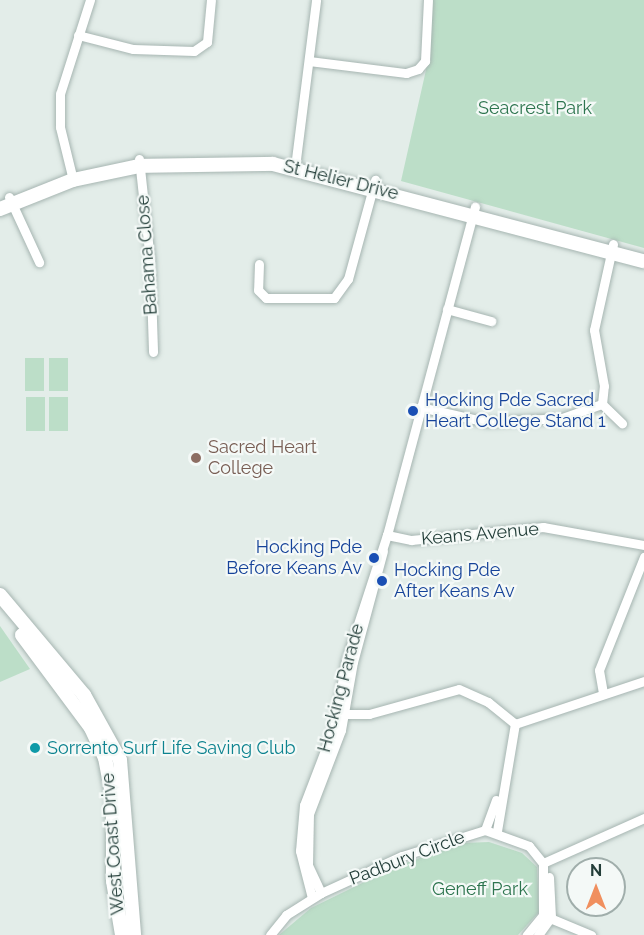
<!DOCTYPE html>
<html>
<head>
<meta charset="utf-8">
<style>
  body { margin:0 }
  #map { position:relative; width:644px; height:935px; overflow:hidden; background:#e3ede9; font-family:Raleway,sans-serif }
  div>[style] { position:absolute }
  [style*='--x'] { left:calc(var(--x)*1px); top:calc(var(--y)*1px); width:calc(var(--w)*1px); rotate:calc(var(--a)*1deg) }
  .green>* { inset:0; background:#bcdec8; transform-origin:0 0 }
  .roads { filter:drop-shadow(0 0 2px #a6b5b1) drop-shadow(0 0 2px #a6b5b1) }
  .street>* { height:9px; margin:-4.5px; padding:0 4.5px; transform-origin:4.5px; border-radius:4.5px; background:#fff }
  .secondary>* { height:14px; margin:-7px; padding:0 7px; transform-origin:7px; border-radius:7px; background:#fff }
  .dots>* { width:16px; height:16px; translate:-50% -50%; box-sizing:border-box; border:3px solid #f4f9f7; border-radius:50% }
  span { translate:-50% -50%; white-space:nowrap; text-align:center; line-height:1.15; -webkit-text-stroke:4.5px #f4f9f7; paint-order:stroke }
  .park-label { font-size:18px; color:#2d754f }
  .street-label { font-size:18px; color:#233e39 }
  .transit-label { font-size:18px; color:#164399 }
  .left { translate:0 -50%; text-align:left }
  .right { translate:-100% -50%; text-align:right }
  .education-label { font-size:18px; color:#785e54 }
  .culture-label { font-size:18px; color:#0d838f }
  .north { position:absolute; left:566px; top:857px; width:60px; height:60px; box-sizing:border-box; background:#f4f9f7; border:2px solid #a0aeab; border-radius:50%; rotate:0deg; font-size:16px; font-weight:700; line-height:24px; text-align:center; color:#233e39 }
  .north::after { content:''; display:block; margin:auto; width:21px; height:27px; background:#f08f5e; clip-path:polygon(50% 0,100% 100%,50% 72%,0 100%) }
</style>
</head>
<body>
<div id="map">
  <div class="green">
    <i style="clip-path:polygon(432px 0,644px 0,644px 248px,401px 181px,426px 70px)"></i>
    <i style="left:25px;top:358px;width:19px;height:33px"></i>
    <i style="left:49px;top:358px;width:19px;height:33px"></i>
    <i style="left:26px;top:397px;width:19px;height:34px"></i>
    <i style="left:49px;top:397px;width:19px;height:34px"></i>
    <i style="clip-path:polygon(0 626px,30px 669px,0 682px)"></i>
    <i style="clip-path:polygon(489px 842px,522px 853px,537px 867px,539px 912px,518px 935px,279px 935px,311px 908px,397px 866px,463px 843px)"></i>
  </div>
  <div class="roads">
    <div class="street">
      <i style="--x:78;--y:35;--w:57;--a:14.3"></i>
      <i style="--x:133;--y:49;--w:61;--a:1.9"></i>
      <i style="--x:194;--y:51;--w:16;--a:-35"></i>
      <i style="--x:207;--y:42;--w:42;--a:-84.6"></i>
      <i style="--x:309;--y:61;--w:98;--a:7.1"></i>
      <i style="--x:406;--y:73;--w:13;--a:-18"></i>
      <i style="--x:418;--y:69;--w:11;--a:-49"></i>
      <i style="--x:425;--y:61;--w:61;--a:-87.2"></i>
      <i style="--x:139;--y:159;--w:102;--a:83.8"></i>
      <i style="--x:150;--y:260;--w:92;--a:88.1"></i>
      <i style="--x:295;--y:167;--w:168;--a:-82.8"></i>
      <i style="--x:73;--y:180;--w:55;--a:-103.8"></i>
      <i style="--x:60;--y:127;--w:33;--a:-90"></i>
      <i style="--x:60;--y:94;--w:99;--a:-72.3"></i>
      <i style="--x:9;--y:197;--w:72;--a:65.2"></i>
      <i style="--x:259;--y:264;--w:26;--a:92"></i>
      <i style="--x:258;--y:290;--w:11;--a:45"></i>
      <i style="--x:266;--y:298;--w:68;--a:0"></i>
      <i style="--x:334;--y:298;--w:24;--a:-54"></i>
      <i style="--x:348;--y:279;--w:103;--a:-74.7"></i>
      <i style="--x:447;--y:309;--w:46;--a:15.3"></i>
      <i style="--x:602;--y:404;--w:28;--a:44"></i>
      <i style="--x:420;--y:407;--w:69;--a:12.6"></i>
      <i style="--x:487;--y:422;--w:75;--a:-3.1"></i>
      <i style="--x:562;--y:418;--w:42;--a:-19.3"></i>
      <i style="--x:602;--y:404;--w:18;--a:-84"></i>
      <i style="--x:604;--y:386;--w:57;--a:-100.1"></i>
      <i style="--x:594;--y:330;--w:88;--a:-77.5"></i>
      <i style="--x:387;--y:535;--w:25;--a:12"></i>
      <i style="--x:411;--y:540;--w:133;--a:-5.6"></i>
      <i style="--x:543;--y:527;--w:103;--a:10.1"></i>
      <i style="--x:603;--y:693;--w:23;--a:-100"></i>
      <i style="--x:599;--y:670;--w:122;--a:-68.3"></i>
      <i style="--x:339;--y:714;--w:30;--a:0"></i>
      <i style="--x:369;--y:714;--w:93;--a:-15.5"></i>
      <i style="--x:459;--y:689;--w:32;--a:24"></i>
      <i style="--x:488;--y:702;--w:35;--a:39"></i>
      <i style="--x:515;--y:724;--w:136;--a:-18.4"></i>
      <i style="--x:485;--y:830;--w:32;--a:-70"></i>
      <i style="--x:497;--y:831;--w:109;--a:-80.5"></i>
      <i style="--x:543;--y:863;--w:111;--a:-24"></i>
      <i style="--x:321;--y:893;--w:31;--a:-115"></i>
      <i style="--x:308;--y:865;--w:51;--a:-88.9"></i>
      <i style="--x:309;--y:814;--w:90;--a:-69.1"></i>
      <i style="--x:341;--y:730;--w:69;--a:-80"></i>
      <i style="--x:353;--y:662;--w:115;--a:-74.9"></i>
      <i style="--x:312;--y:898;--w:49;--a:-104.3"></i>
      <i style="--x:300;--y:851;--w:46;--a:-85"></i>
      <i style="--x:304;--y:805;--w:84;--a:-69"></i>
      <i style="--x:334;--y:727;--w:67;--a:-79.7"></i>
      <i style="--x:346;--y:661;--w:133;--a:-72"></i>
      <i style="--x:387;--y:535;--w:340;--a:-75"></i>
      <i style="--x:545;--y:916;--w:50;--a:22.4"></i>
      <i style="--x:270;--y:935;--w:26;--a:-51"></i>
      <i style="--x:286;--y:915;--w:41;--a:-32.2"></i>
      <i style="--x:321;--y:893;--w:89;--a:-24.6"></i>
      <i style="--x:402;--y:856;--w:87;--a:-17.4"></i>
      <i style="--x:485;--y:830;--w:47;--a:20"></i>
      <i style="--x:529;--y:846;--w:22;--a:51"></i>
      <i style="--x:543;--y:863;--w:52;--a:90"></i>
      <i style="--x:543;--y:915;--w:26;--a:129"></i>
      <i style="--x:538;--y:935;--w:22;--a:-54"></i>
      <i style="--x:551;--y:917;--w:40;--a:-92.9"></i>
    </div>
    <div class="secondary">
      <i style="--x:0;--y:209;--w:79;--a:-21.7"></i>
      <i style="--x:73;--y:180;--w:67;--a:-12"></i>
      <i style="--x:139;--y:166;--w:134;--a:-0.9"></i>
      <i style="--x:273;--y:164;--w:383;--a:14.7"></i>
      <i style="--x:0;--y:595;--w:131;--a:50"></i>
      <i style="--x:84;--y:695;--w:74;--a:61"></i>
      <i style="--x:120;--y:760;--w:176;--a:85.4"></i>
      <i style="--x:22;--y:635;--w:116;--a:53.4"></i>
      <i style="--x:91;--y:728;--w:33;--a:65"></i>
      <i style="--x:105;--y:758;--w:42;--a:79"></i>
      <i style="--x:113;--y:799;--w:82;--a:90"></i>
      <i style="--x:113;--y:881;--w:55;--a:80.5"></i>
    </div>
  </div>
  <div class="dots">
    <i style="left:413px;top:411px;background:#1a4fb4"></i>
    <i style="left:196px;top:458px;background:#8d6e63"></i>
    <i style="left:374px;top:558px;background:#1a4fb4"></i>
    <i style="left:382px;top:581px;background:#1a4fb4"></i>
    <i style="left:35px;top:748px;background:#0f9aa8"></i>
  </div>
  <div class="park-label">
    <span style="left:535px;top:108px">Seacrest Park</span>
    <span style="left:480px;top:889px">Geneff Park</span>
  </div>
  <div class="street-label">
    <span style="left:341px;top:180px;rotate:14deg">St Helier Drive</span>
    <span style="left:147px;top:255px;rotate:-94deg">Bahama Close</span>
    <span style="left:480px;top:534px;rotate:-5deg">Keans Avenue</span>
    <span style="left:341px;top:688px;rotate:-75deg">Hocking Parade</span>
    <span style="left:113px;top:844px;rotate:-94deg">West Coast Drive</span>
    <span style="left:407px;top:858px;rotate:-21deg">Padbury Circle</span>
  </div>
  <div class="transit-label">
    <span class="left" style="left:425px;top:411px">Hocking Pde Sacred<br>Heart College Stand 1</span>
    <span class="right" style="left:362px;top:558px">Hocking Pde<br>Before Keans Av</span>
    <span class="left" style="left:394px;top:581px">Hocking Pde<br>After Keans Av</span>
  </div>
  <div class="education-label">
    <span class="left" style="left:208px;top:458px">Sacred Heart<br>College</span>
  </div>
  <div class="culture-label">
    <span class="left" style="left:47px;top:748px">Sorrento Surf Life Saving Club</span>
  </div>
  <div class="north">N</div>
</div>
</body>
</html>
